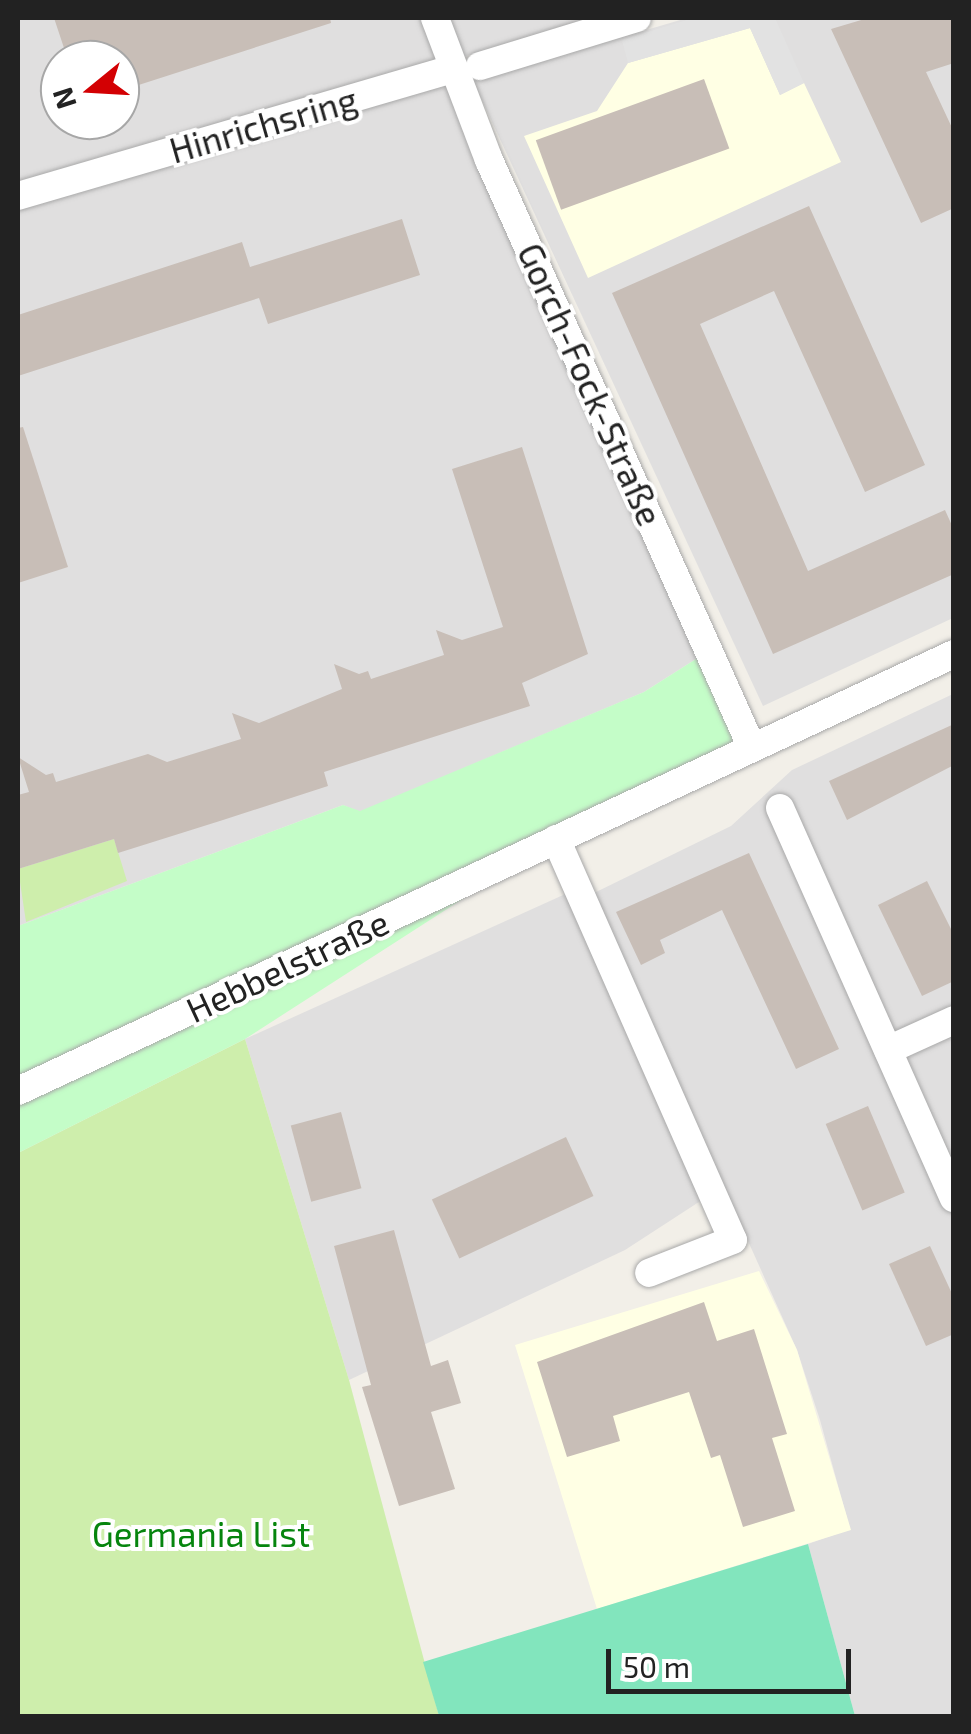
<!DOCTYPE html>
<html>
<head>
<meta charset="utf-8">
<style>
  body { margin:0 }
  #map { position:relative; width:971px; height:1734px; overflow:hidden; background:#f2efe8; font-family:"Exo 2",sans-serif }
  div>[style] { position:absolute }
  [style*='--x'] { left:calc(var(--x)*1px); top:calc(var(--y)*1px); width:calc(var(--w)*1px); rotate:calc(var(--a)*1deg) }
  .residential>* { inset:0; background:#e0dfdf }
  .education>* { inset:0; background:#ffffe4 }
  .grass>* { inset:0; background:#ceeeac }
  .park>* { inset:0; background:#c4fdc8 }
  .pitch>* { inset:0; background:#82e5bd }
  .parking>* { inset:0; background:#e2e2e2 }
  .building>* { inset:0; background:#c8beb7; transform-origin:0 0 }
  .roads { filter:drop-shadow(0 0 2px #a9a9a9) drop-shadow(0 0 2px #a9a9a9) }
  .minor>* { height:28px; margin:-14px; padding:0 14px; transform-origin:14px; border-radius:14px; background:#fff }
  span { translate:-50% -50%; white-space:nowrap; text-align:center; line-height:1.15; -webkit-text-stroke:8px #fff; paint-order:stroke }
  .street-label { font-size:35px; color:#222 }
  .park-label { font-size:35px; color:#06850e }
  .frame { position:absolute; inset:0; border:20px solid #222; pointer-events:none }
  .north { position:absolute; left:40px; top:40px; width:100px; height:100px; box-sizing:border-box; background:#fff; border:2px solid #a7a7a7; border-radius:50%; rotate:252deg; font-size:28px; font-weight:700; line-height:40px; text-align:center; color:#222 }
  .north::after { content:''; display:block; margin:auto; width:35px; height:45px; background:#d30003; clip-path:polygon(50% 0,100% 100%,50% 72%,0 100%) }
  .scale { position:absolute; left:606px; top:1649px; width:245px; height:45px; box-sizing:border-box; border:5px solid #222; border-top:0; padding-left:12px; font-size:30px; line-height:35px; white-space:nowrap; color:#222; -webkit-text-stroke:8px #fff; paint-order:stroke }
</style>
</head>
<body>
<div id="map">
  <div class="residential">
    <i style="clip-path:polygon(evenodd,18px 18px,600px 18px,441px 63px,707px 652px,644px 692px,360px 812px,343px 805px,18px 926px,18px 18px,60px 60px,120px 60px,120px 120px,60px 120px,60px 60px)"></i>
    <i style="clip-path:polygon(687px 18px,953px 18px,953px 618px,763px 706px,473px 81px)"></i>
    <i style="clip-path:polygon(953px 694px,953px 1716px,855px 1716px,808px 1544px,850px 1529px,820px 1420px,797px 1350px,592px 894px,731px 826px,792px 770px)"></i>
    <i style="clip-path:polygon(572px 891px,702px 1200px,625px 1250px,349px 1380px,245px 1039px)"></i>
  </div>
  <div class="education">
    <i style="clip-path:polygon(750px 28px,780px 95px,804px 83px,841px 162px,588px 278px,524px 136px,597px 111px,628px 63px)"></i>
    <i style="clip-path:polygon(759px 1271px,797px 1350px,851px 1530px,597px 1609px,515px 1345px)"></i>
  </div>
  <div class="grass">
    <i style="clip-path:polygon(114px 839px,127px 881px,26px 922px,18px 869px)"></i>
    <i style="clip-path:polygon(245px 1039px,349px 1380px,439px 1716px,18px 1716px,18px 1153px)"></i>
  </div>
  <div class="park">
    <i style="clip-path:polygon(707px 652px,752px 748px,556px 839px,245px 1039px,18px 1153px,18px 926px,343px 805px,360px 811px,644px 692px)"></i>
  </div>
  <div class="pitch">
    <i style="clip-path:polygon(808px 1544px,855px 1716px,439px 1716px,423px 1662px)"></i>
  </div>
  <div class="parking">
    <i style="clip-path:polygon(693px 18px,775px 18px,804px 83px,780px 95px,750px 28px,628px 63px,622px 40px)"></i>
  </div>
  <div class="building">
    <i style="clip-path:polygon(54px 18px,330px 18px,331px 23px,120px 91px,120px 60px,68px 60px)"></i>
    <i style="clip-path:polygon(868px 18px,954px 18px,954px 63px,926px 72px,954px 132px,954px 208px,921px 223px,831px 29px)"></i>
    <i style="left:704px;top:79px;width:74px;height:179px;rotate:70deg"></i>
    <i style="clip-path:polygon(809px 206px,925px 465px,865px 492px,774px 291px,700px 324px,808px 571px,945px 510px,954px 530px,954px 574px,773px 654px,612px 293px)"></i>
    <i style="clip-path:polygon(402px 219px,420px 275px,268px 324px,259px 298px,18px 376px,18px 315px,242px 242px,250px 267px)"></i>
    <i style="clip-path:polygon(23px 427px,68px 567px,18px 583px,18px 428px)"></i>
    <i style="clip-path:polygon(522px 447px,588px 654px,522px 683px,530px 706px,324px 772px,328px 786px,223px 820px,118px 853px,114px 839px,18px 869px,18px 795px,29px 792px,18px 757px,46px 775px,53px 773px,56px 782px,148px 754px,167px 762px,241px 739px,232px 713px,259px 723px,342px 689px,334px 664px,359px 674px,368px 671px,371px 679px,444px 655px,436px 630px,462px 640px,503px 627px,452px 469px)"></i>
    <i style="clip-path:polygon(954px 724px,954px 765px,847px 820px,829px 781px)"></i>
    <i style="clip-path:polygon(749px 853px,839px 1049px,796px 1069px,722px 910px,660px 940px,665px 953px,641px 965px,616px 912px)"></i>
    <i style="clip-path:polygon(927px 881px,954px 935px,954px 981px,922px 996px,878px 905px)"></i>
    <i style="left:868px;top:1106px;width:94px;height:46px;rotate:67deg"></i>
    <i style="left:341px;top:1112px;width:79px;height:52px;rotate:75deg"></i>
    <i style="left:566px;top:1137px;width:65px;height:148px;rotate:65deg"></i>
    <i style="clip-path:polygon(394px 1230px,431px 1366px,448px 1360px,461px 1403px,431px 1412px,455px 1489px,399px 1506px,362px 1387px,371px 1385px,334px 1246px)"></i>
    <i style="clip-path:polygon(930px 1246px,954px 1298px,954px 1334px,926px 1346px,889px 1264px)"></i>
    <i style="clip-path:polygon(704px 1302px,717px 1341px,754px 1329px,787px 1434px,772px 1438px,795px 1511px,743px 1527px,720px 1455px,711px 1458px,689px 1392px,613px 1416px,620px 1441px,567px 1457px,537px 1362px)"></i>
  </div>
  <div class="roads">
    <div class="minor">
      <i style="--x:435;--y:18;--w:152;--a:69.2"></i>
      <i style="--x:489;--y:160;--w:644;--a:65.9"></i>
      <i style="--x:480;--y:66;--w:164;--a:-17"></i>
      <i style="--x:18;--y:196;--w:451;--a:-16.3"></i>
      <i style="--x:780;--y:808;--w:427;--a:66"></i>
      <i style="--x:556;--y:839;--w:438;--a:66.2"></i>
      <i style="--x:733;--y:1240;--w:90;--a:158.6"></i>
      <i style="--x:888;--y:1050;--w:72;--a:-24.4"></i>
      <i style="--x:18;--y:1091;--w:1033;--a:-25.03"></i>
    </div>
  </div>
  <div class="street-label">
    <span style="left:263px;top:124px;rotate:-16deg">Hinrichsring</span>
    <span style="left:591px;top:384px;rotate:66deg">Gorch-Fock-Straße</span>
    <span style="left:287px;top:965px;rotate:-25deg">Hebbelstraße</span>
  </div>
  <div class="park-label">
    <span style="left:201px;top:1533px">Germania List</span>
  </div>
  <div class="frame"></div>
  <div class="north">N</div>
  <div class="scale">50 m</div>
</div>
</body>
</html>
